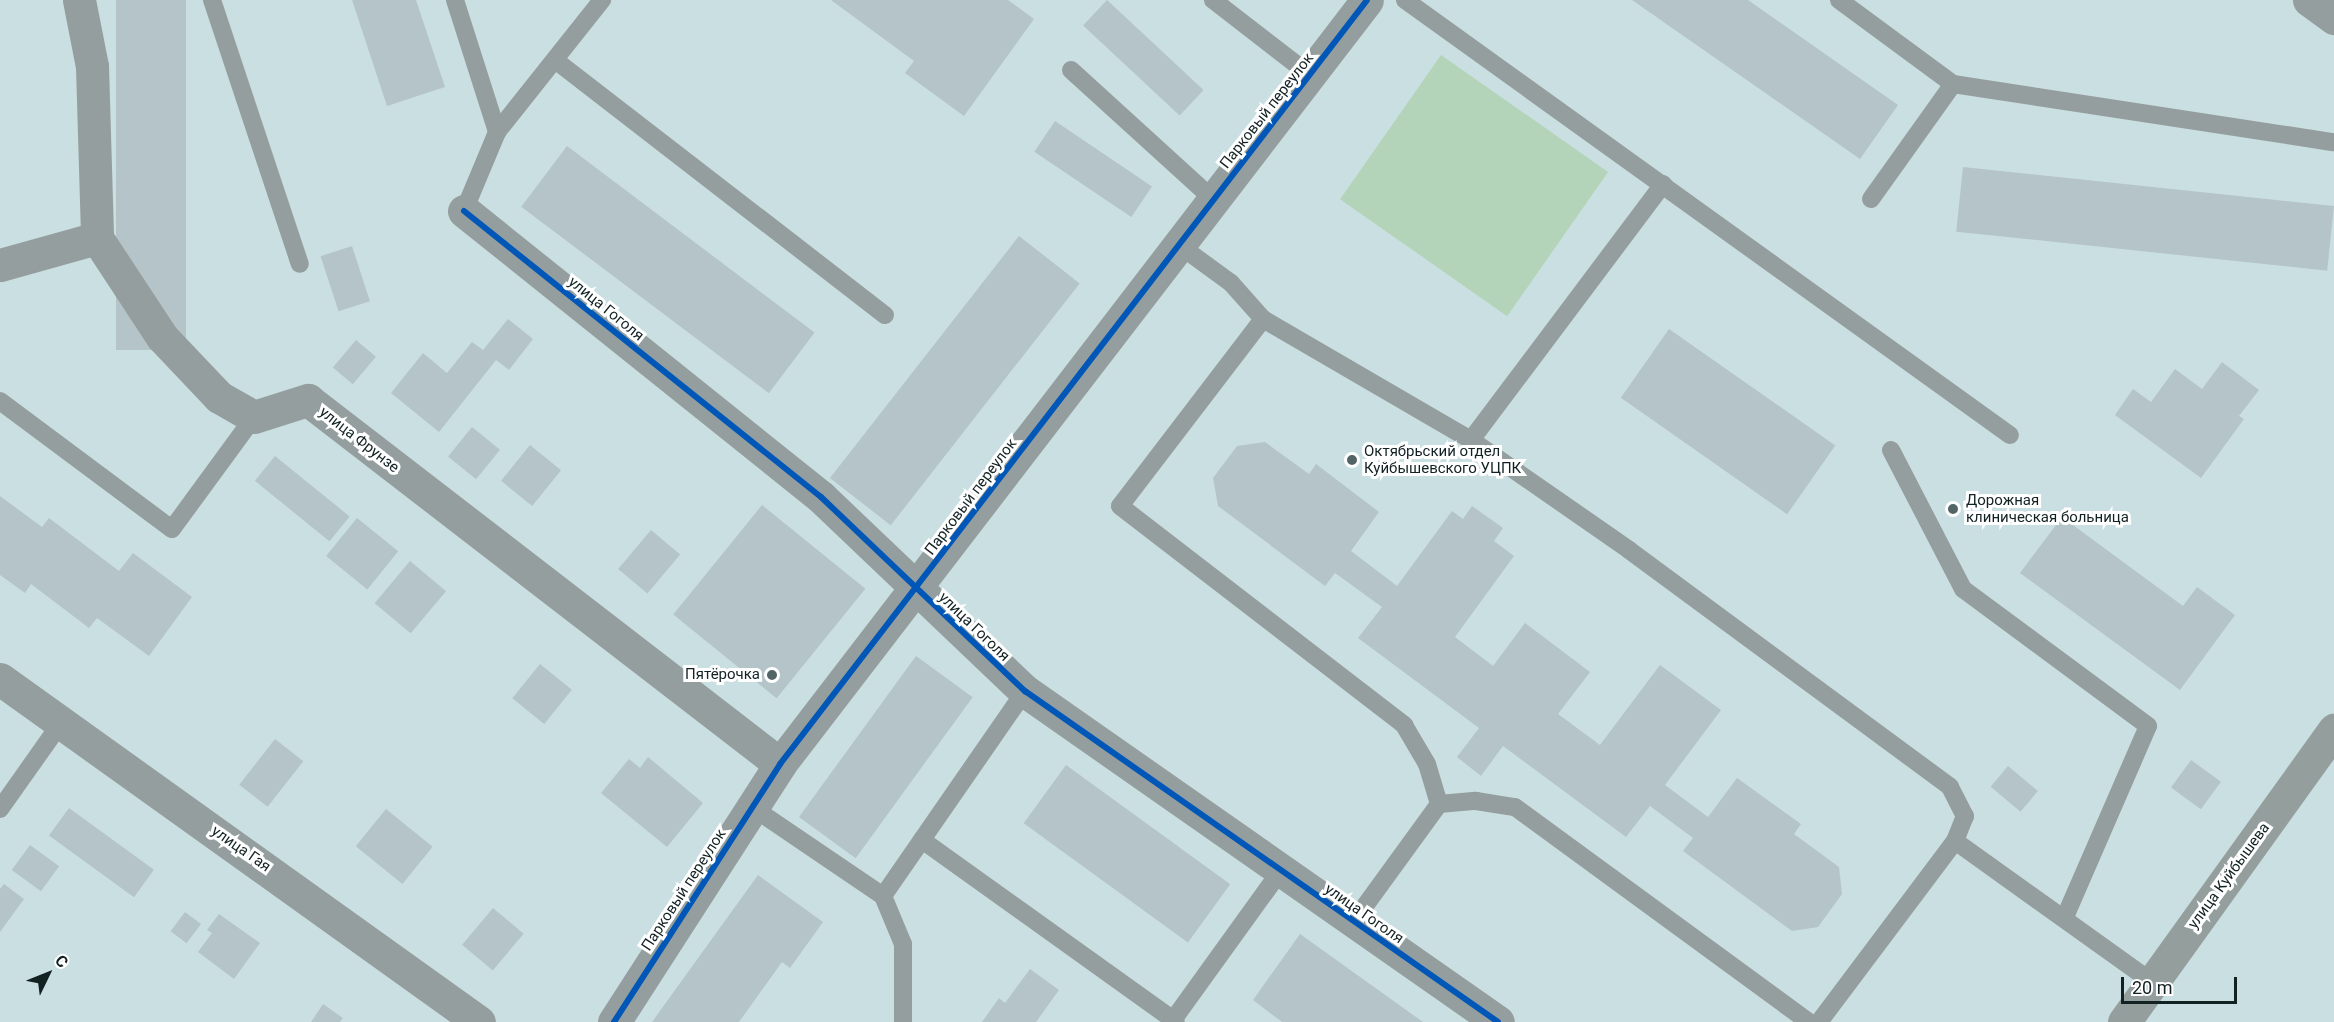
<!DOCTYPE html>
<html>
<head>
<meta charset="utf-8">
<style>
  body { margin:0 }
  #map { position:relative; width:2334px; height:1022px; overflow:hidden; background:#cadfe1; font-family:Roboto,sans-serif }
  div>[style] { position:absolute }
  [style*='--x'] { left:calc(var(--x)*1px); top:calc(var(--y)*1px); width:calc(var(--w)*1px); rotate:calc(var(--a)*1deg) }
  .green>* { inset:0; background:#b3d4b9; transform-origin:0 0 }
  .building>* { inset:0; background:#b5c4c8; transform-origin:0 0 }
  .lane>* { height:18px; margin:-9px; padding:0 9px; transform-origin:9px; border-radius:9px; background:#959e9e }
  .street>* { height:33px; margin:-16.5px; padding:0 16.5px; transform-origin:16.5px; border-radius:16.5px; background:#959e9e }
  .secondary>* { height:33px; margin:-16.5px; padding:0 16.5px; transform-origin:16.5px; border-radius:16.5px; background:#939e9d }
  .cycleway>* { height:6px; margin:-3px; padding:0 3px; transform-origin:3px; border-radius:3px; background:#0057b8 }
  .dots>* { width:16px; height:16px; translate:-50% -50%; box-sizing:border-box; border:3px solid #fff; border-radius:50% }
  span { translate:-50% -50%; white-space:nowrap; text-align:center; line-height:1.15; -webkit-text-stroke:6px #fff; paint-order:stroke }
  .street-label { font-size:15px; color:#122122 }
  .poi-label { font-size:15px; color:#122122 }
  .left { translate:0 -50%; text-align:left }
  .right { translate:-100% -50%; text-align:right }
  .north { position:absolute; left:18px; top:944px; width:60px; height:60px; -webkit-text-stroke:4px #fff; paint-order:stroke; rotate:47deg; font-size:16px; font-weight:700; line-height:24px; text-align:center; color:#122122 }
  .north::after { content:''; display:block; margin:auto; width:21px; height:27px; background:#122122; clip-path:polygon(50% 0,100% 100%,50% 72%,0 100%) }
  .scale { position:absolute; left:2121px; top:977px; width:116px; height:27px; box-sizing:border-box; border:3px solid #122122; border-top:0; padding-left:8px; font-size:18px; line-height:21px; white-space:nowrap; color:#122122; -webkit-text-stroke:4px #fff; paint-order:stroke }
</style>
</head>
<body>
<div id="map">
  <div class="green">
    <i style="left:1441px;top:55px;width:204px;height:176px;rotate:35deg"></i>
  </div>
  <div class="building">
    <i style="left:116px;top:0;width:70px;height:350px"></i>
    <i style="clip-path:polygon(352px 0,416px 0,445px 87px,387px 106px)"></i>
    <i style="clip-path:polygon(831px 0,1008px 0,1034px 19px,964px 116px,905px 73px,914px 61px)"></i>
    <i style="left:1107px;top:0;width:132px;height:35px;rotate:43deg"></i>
    <i style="clip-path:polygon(1632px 0,1748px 0,1898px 105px,1860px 159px)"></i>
    <i style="left:1055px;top:121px;width:117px;height:37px;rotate:34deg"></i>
    <i style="left:567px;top:146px;width:310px;height:76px;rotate:37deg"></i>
    <i style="left:1963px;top:167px;width:373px;height:65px;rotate:6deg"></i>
    <i style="left:1019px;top:236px;width:77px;height:307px;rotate:38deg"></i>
    <i style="left:352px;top:246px;width:58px;height:33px;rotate:72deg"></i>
    <i style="clip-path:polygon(508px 319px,533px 339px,509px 370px,496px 360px,439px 432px,391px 393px,423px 353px,447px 373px,472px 342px,483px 350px)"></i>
    <i style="left:1669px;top:329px;width:203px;height:84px;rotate:35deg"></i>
    <i style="left:356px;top:340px;width:26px;height:36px;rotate:40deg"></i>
    <i style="clip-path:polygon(2222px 362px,2259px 390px,2239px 416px,2244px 419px,2201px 478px,2115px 415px,2133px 389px,2151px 402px,2175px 369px,2202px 389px)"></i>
    <i style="left:472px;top:427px;width:36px;height:38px;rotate:39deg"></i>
    <i style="clip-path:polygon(1265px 442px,1309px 474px,1316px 464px,1379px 512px,1351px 551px,1397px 586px,1452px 511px,1463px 519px,1472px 506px,1503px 528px,1494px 541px,1514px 556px,1455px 637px,1493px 666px,1525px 623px,1590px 672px,1558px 714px,1600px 745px,1660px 665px,1721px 710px,1665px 785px,1708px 817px,1737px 778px,1801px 824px,1794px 834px,1839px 867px,1842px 894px,1818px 927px,1792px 931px,1683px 851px,1693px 838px,1650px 806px,1626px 837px,1503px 746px,1481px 776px,1457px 757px,1479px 728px,1358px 638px,1382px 607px,1335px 573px,1325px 586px,1218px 506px,1213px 478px,1237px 446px)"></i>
    <i style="left:530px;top:445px;width:40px;height:46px;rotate:39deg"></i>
    <i style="left:275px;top:456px;width:96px;height:32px;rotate:39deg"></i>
    <i style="clip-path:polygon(0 496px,42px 527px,49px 518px,119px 571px,133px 553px,192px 597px,149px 656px,97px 618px,89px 628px,31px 584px,25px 593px,0 575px)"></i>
    <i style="left:762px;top:505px;width:133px;height:141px;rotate:39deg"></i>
    <i style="clip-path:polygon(2062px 517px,2183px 606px,2197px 587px,2235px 615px,2180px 690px,2020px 573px)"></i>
    <i style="left:357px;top:518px;width:53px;height:49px;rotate:39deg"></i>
    <i style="left:651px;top:530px;width:38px;height:51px;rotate:40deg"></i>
    <i style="left:410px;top:561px;width:47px;height:55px;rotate:40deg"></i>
    <i style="left:916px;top:656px;width:70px;height:199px;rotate:36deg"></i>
    <i style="left:540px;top:664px;width:41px;height:44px;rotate:39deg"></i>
    <i style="left:275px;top:739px;width:36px;height:58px;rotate:38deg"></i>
    <i style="clip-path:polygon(648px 757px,703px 803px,667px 847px,601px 793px,629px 759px,640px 768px)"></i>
    <i style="left:2191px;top:760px;width:37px;height:34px;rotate:36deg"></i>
    <i style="left:1066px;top:765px;width:203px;height:72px;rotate:36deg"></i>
    <i style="left:2008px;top:766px;width:39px;height:27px;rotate:40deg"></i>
    <i style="left:69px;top:808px;width:105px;height:34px;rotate:36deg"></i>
    <i style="left:386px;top:809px;width:60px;height:48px;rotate:39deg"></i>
    <i style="left:30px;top:845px;width:36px;height:31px;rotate:36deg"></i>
    <i style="clip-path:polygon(758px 875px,823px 922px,790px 968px,782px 962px,739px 1022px,652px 1022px)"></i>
    <i style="clip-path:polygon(4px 884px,24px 899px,0 932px,0 889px)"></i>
    <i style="left:493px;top:908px;width:40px;height:48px;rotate:40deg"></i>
    <i style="left:185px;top:912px;width:20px;height:24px;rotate:37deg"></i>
    <i style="clip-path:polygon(219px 914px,260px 943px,234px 979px,198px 952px,212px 933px,207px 930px)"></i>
    <i style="clip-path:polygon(1300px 934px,1423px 1022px,1282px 1022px,1253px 1000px)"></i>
    <i style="clip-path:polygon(1030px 969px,1059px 990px,1036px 1022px,982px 1022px,999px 998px,1005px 1003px)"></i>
    <i style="clip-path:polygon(323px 1004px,343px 1018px,340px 1022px,311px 1022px)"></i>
  </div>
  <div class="lane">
    <i style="--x:212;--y:0;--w:278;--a:71.6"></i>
    <i style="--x:455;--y:0;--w:139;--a:72.3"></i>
    <i style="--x:1213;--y:0;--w:123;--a:37.7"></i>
    <i style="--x:1405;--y:0;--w:745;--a:35.72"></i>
    <i style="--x:1839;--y:0;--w:142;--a:36.4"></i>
    <i style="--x:1953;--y:84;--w:385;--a:8.7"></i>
    <i style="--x:555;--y:60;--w:417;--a:37.7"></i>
    <i style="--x:1071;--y:70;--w:193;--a:42.3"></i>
    <i style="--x:1871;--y:199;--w:141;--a:-54.5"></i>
    <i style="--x:464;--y:211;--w:86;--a:-67.3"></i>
    <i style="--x:497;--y:132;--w:169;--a:-51.5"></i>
    <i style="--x:1179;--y:245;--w:64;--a:36.2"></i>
    <i style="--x:1231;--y:283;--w:48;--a:48.4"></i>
    <i style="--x:1263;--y:319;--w:235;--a:127.4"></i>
    <i style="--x:1120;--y:506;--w:359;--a:37.6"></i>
    <i style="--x:1404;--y:725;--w:45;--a:59.5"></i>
    <i style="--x:1427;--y:764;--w:42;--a:73.3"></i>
    <i style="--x:1439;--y:804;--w:145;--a:126"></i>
    <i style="--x:1263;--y:319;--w:241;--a:30.2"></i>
    <i style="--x:1471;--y:440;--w:193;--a:34.8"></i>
    <i style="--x:1629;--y:550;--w:399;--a:36.4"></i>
    <i style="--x:1950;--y:787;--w:33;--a:63"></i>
    <i style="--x:1965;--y:816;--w:27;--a:112"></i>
    <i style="--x:1955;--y:841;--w:226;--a:126.9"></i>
    <i style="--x:0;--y:401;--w:214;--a:36.7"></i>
    <i style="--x:172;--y:529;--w:139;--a:-53.8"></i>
    <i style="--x:1471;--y:440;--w:320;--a:-53.1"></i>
    <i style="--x:1891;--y:450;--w:157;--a:62.6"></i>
    <i style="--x:1963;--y:589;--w:230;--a:36.5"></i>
    <i style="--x:2148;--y:726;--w:210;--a:113.5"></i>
    <i style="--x:1439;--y:804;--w:37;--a:-5"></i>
    <i style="--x:1476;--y:801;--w:39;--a:9"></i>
    <i style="--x:1515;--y:807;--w:364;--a:36.2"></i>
    <i style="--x:752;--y:807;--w:158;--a:34.2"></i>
    <i style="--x:883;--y:896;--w:52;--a:67.4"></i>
    <i style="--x:903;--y:944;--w:78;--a:90"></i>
    <i style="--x:0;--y:809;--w:105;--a:-54.7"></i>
    <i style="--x:922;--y:840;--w:312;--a:35.6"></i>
    <i style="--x:1955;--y:841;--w:244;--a:35.6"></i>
    <i style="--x:883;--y:896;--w:249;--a:-55.3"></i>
    <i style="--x:1173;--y:1020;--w:185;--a:-54.2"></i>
  </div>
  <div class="street">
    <i style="--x:79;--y:0;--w:67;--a:78.9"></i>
    <i style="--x:92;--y:66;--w:172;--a:88.3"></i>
    <i style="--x:97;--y:238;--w:118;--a:56.7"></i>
    <i style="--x:162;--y:337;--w:83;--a:46.5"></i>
    <i style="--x:219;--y:397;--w:40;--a:29.7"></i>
    <i style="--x:254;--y:417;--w:57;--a:-17.5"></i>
    <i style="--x:308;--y:400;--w:596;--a:37.64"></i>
    <i style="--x:2309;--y:0;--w:31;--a:36"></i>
    <i style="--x:464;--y:211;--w:457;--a:38.7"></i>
    <i style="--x:821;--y:497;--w:282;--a:43.6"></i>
    <i style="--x:1025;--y:691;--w:577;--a:34.98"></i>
    <i style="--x:0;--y:265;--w:101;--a:-15.6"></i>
    <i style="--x:0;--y:679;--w:589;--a:35.61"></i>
    <i style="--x:614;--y:1022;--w:307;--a:-57.2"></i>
    <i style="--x:780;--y:764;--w:963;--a:-52.46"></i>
  </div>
  <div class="secondary">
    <i style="--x:2124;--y:1022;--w:360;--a:-54.3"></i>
  </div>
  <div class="cycleway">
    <i style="--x:464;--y:211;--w:457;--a:38.7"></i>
    <i style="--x:821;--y:497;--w:282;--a:43.6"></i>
    <i style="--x:1025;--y:691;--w:577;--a:34.98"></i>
    <i style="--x:614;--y:1022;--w:307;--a:-57.2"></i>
    <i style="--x:780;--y:764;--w:963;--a:-52.46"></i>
  </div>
  <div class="dots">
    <i style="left:1352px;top:460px;background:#526465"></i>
    <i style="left:1953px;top:509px;background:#526465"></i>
    <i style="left:772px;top:675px;background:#526465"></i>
  </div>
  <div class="street-label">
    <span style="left:1267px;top:111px;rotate:-52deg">Парковый переулок</span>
    <span style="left:606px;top:309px;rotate:39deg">улица Гоголя</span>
    <span style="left:359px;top:440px;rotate:38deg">улица Фрунзе</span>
    <span style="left:971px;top:497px;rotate:-53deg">Парковый переулок</span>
    <span style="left:974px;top:627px;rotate:44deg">улица Гоголя</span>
    <span style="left:241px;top:849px;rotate:35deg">улица Гая</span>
    <span style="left:2229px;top:876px;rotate:-54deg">улица Куйбышева</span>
    <span style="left:684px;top:890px;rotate:-57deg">Парковый переулок</span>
    <span style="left:1364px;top:914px;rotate:35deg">улица Гоголя</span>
  </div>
  <div class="poi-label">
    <span class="left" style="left:1364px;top:460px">Октябрьский отдел<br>Куйбышевского УЦПК</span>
    <span class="left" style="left:1966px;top:509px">Дорожная<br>клиническая больница</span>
    <span class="right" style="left:760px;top:675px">Пятёрочка</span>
  </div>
  <div class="north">С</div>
  <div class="scale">20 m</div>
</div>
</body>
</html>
